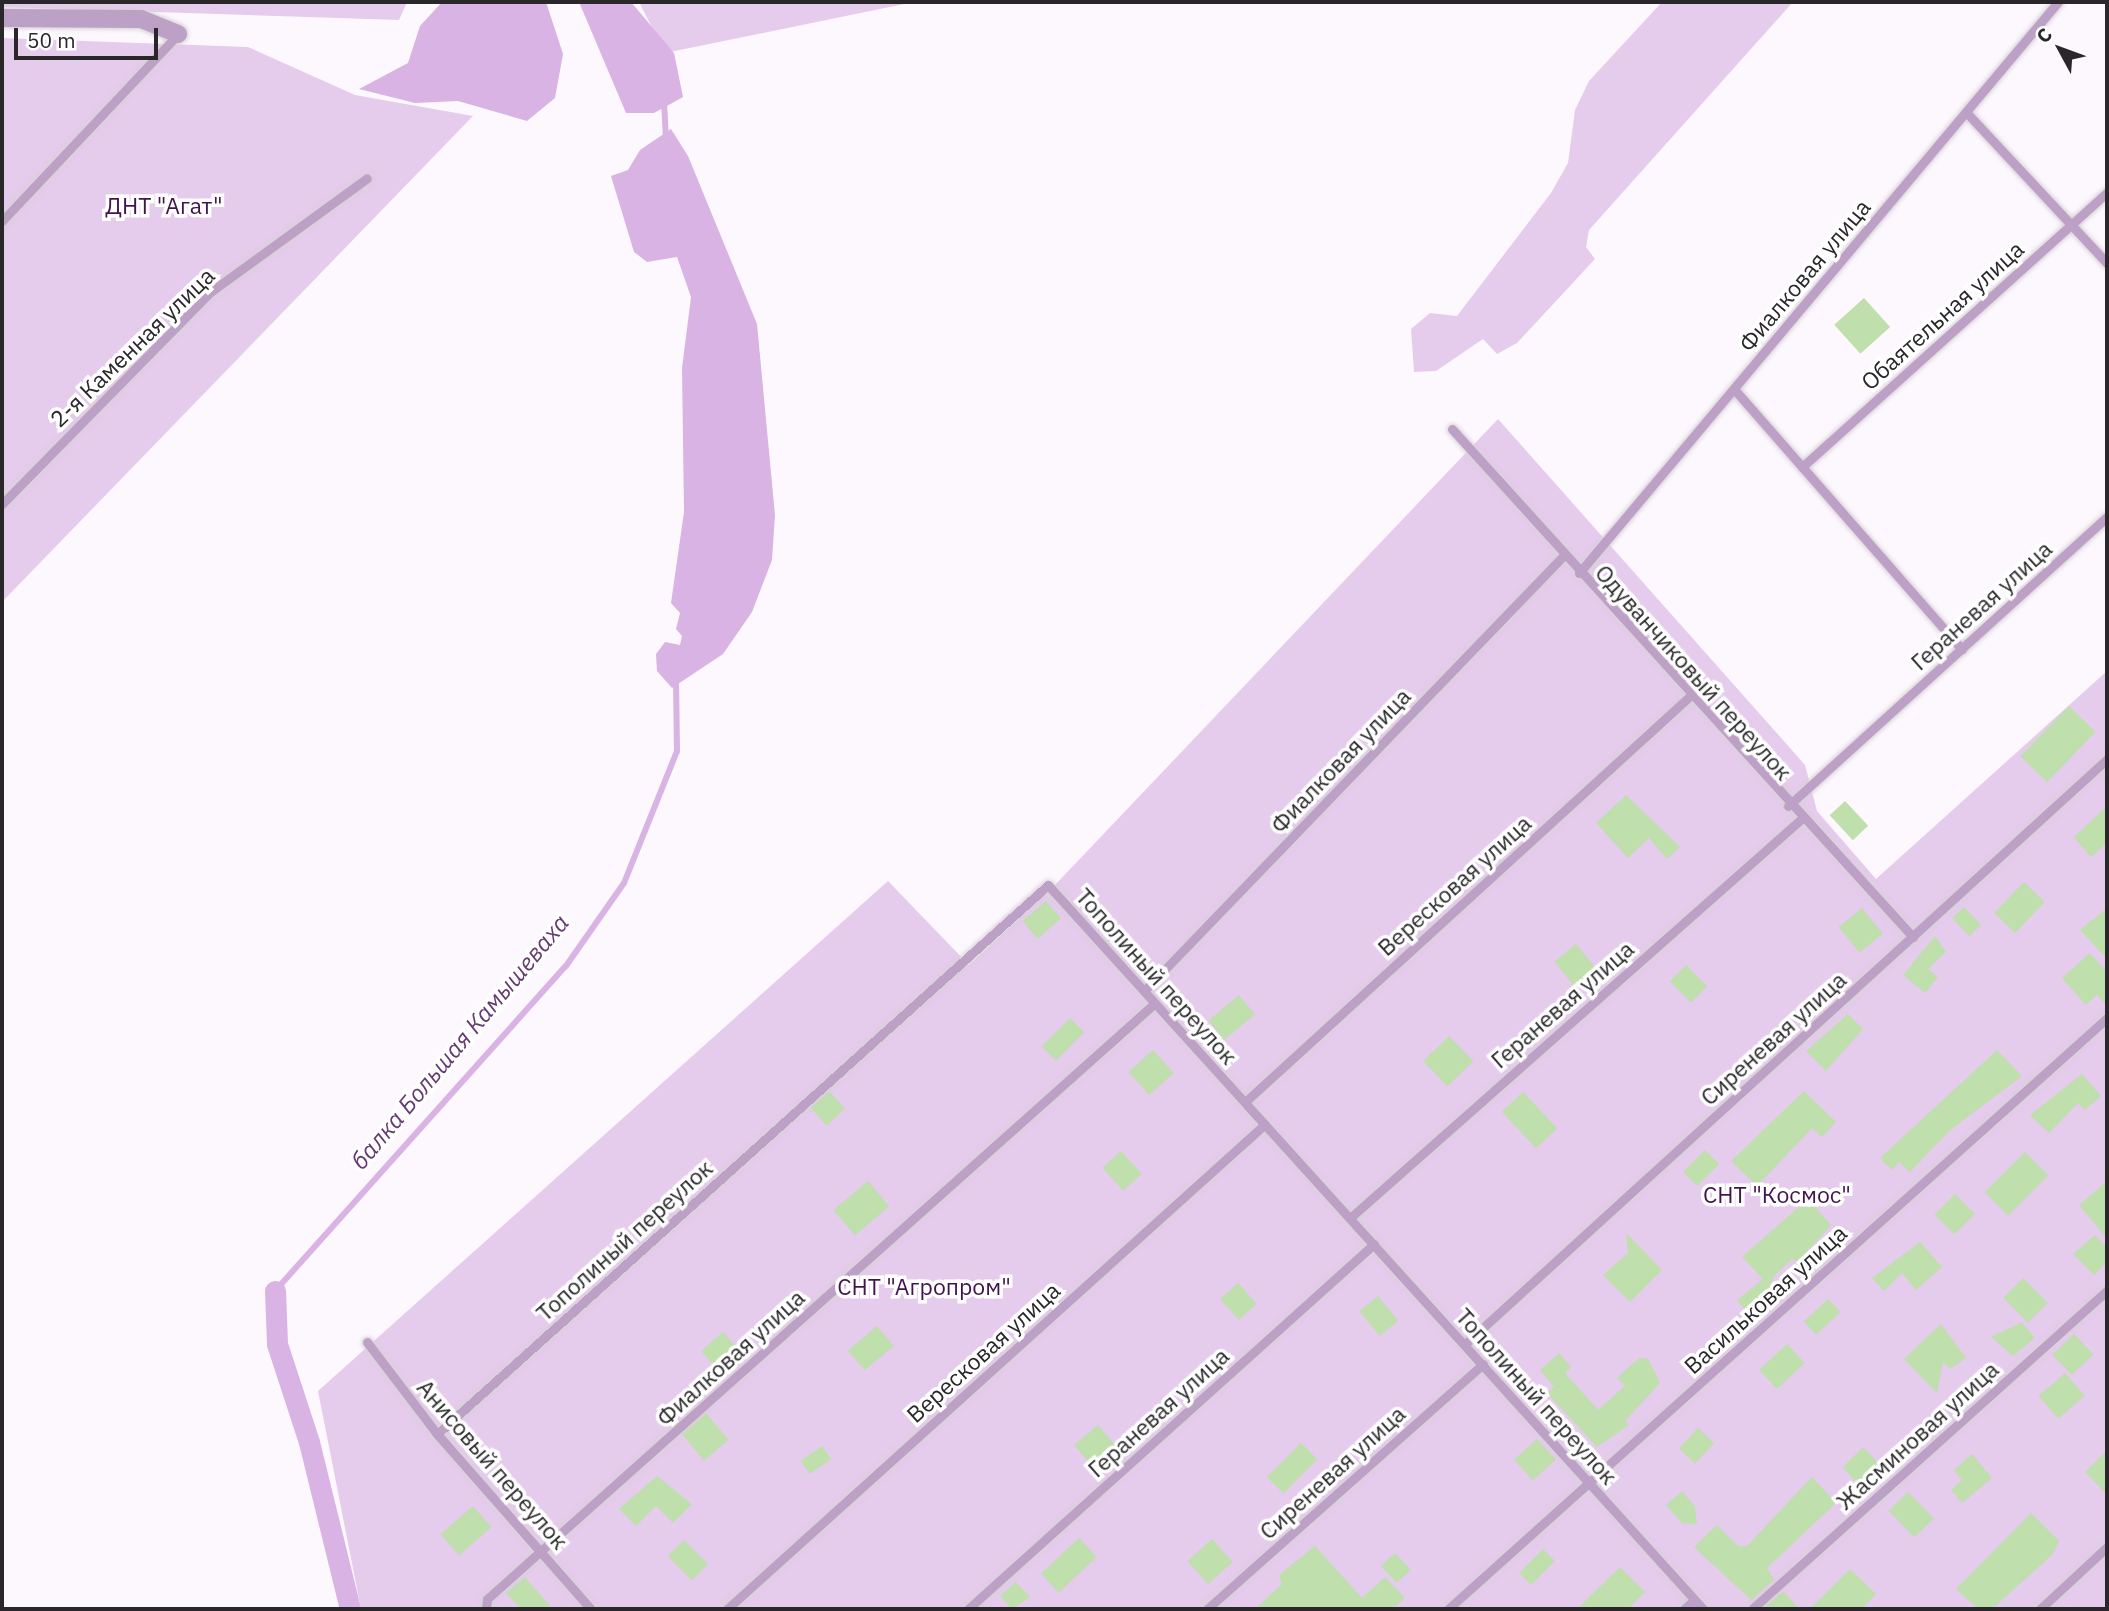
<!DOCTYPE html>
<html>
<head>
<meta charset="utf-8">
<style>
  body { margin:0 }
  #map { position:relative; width:2109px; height:1611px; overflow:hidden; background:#fdf8fe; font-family:"IBM Plex Sans",sans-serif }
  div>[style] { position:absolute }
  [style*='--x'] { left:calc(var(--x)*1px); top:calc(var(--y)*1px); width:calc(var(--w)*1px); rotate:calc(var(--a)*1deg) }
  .green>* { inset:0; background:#e5cbec }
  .water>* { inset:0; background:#d8b3e3 }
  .stream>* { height:6px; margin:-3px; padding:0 3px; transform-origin:3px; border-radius:3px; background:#d8b3e3 }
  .canal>* { height:21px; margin:-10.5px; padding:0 10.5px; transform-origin:10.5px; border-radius:10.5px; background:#d8b3e3 }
  .building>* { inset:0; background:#bfdfac; transform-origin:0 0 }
  .roads { filter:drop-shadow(0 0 2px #d7d2d8) drop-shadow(0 0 2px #d7d2d8) }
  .service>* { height:9px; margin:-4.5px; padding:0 4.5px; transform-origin:4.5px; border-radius:4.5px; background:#bda0c5 }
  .minor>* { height:18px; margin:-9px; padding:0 9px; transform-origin:9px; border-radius:9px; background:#bda0c5 }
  span { translate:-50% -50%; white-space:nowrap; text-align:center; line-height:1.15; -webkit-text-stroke:7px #fff; paint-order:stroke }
  .park-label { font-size:23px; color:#41144d }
  .street-label { font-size:23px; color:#29272a }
  .water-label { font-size:24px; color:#663973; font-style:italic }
  .frame { position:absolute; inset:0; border:4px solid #29272a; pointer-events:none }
  .north { position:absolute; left:2025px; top:14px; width:70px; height:70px; -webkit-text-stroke:5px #fff; paint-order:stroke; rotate:311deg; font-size:19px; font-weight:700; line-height:28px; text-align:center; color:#29272a }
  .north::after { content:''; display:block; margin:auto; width:24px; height:32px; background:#29272a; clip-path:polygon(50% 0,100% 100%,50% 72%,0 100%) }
  .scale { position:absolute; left:14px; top:28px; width:144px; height:32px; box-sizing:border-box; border:4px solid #29272a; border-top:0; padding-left:9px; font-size:21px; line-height:24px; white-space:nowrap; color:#29272a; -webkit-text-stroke:5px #fff; paint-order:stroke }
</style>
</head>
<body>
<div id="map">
  <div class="green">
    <i style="clip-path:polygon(2px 2px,407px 2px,399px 20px,2px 7px)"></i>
    <i style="clip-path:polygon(639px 2px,914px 2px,665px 53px)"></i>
    <i style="clip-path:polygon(1662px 2px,1793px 2px,1589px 230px,1586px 247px,1595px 259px,1517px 343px,1497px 354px,1483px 339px,1436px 371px,1414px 372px,1411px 329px,1430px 313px,1457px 316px,1551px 193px,1568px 163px,1575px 110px,1589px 81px)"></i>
    <i style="clip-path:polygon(2px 38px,248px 47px,355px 95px,473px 116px,2px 602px)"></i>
    <i style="clip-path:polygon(1498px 419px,1805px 765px,1817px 811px,1876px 879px,2107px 671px,2107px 1609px,361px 1609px,318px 1391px,888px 881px,969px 965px,1055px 885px)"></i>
  </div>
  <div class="water">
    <i style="clip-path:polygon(442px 2px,546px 2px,563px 54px,555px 98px,527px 121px,458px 101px,415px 103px,359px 89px,408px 63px,420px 26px)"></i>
    <i style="clip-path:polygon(579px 2px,631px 2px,674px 53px,683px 97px,654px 113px,626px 113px)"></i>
    <i style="clip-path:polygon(671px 129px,688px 156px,757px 324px,775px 515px,772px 560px,752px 612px,723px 654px,672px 688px,657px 671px,656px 654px,665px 642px,680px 645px,682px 636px,676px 629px,680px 613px,671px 603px,684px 512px,682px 368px,691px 297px,677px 257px,647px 262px,634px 252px,611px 176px,628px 170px,640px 150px)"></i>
  </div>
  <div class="stream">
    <i style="--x:664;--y:101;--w:38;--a:87"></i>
    <i style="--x:275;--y:1291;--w:436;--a:-48.2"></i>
    <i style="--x:566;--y:966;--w:101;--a:-55.1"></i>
    <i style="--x:624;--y:883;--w:142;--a:-68.1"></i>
    <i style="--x:677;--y:751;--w:69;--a:-90.8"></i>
  </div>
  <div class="canal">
    <i style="--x:275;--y:1291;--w:53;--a:87.8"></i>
    <i style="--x:277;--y:1344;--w:103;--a:71.9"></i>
    <i style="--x:309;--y:1442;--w:172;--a:76.2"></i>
  </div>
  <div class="building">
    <i style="left:1864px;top:298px;width:39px;height:40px;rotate:48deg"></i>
    <i style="left:2069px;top:706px;width:37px;height:70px;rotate:44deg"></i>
    <i style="clip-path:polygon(1626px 795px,1680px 847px,1667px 859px,1649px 838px,1628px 858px,1596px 823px)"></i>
    <i style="left:1845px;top:801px;width:34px;height:21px;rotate:47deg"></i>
    <i style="clip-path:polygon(2107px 806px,2107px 843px,2091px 857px,2074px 837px)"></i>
    <i style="left:2024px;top:882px;width:29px;height:43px;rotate:44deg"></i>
    <i style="left:1046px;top:901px;width:23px;height:31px;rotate:49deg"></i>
    <i style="left:1964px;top:907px;width:25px;height:16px;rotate:47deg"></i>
    <i style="left:1862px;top:908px;width:33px;height:30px;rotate:51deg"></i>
    <i style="clip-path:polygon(2107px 908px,2107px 959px,2080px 930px)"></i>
    <i style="clip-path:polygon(1935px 936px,1946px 952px,1928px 969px,1938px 977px,1925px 993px,1903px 975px)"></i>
    <i style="left:1576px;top:944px;width:35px;height:28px;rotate:51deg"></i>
    <i style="clip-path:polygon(2090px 953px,2107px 972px,2107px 1006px,2097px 995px,2086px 1005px,2062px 978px)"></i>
    <i style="left:1686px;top:965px;width:30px;height:23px;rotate:45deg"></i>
    <i style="left:1239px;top:995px;width:25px;height:40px;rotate:50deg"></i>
    <i style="clip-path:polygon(1848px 1014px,1863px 1029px,1826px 1071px,1806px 1051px)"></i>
    <i style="left:1070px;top:1018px;width:20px;height:40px;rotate:45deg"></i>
    <i style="left:1449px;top:1036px;width:35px;height:36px;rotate:46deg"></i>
    <i style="left:1153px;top:1050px;width:31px;height:33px;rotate:48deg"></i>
    <i style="clip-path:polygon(1997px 1050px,2022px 1076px,1949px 1131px,1910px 1172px,1899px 1162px,1892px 1170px,1880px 1158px)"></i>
    <i style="clip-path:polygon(2082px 1074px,2101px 1096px,2085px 1110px,2078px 1103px,2049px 1133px,2030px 1115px)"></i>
    <i style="left:829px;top:1091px;width:24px;height:25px;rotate:48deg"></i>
    <i style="clip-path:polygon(1804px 1091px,1836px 1122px,1822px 1137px,1812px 1128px,1757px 1186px,1731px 1161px)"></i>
    <i style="left:1523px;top:1092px;width:50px;height:29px;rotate:47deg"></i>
    <i style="left:1705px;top:1150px;width:20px;height:31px;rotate:45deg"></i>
    <i style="left:1121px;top:1151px;width:31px;height:25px;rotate:48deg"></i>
    <i style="left:2025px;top:1152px;width:33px;height:57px;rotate:45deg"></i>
    <i style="left:868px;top:1181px;width:33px;height:45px;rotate:50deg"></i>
    <i style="clip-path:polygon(2107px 1181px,2107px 1239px,2079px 1205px)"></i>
    <i style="left:1955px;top:1194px;width:28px;height:29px;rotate:45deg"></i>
    <i style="clip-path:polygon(1808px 1199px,1831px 1225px,1798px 1262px,1792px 1259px,1775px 1275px,1763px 1299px,1770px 1307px,1754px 1321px,1737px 1300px,1763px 1279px,1742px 1257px)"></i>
    <i style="clip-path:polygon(1626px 1233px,1662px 1270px,1630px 1302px,1603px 1275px,1628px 1253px)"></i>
    <i style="clip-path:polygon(2095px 1235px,2107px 1248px,2107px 1262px,2094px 1275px,2073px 1254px)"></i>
    <i style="clip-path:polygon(1920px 1242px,1942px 1267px,1916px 1290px,1902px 1273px,1884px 1291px,1872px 1278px)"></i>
    <i style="left:2023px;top:1278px;width:35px;height:28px;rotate:45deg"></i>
    <i style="left:1238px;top:1283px;width:28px;height:24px;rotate:48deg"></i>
    <i style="left:1378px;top:1296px;width:32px;height:24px;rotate:51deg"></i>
    <i style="left:1828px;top:1299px;width:18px;height:33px;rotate:47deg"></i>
    <i style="clip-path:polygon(2022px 1322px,2035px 1338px,2013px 1356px,1991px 1337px)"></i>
    <i style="clip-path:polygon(1941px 1324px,1966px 1358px,1950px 1369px,1943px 1362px,1937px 1393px,1904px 1359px)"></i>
    <i style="left:877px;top:1326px;width:26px;height:38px;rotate:50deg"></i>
    <i style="left:723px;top:1332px;width:21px;height:29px;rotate:49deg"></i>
    <i style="left:2074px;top:1334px;width:28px;height:30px;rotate:46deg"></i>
    <i style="left:1787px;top:1344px;width:26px;height:38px;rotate:47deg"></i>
    <i style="clip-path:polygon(1559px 1353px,1571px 1367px,1565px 1373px,1598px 1410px,1625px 1386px,1617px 1378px,1639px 1358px,1648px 1359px,1660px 1383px,1625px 1421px,1629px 1425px,1597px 1447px,1547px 1393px,1554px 1387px,1540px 1370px)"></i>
    <i style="left:2065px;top:1373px;width:30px;height:35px;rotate:49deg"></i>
    <i style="left:706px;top:1413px;width:35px;height:32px;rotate:50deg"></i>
    <i style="left:1098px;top:1425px;width:34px;height:31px;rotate:50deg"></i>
    <i style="left:1698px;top:1428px;width:22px;height:28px;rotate:43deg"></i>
    <i style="left:1537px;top:1439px;width:28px;height:31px;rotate:48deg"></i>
    <i style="left:1301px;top:1443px;width:23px;height:48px;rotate:45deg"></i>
    <i style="left:822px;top:1446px;width:16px;height:26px;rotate:55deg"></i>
    <i style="clip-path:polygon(1863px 1447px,1883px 1468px,1860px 1487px,1843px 1467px)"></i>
    <i style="clip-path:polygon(2107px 1450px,2107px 1495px,2085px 1472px)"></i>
    <i style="clip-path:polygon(1972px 1454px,1992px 1478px,1962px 1503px,1951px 1490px,1962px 1480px,1954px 1470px)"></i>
    <i style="clip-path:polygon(657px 1476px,692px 1504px,673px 1523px,656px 1506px,636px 1526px,619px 1509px)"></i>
    <i style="clip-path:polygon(1812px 1477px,1836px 1503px,1767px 1568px,1774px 1580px,1751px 1600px,1694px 1547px,1717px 1525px,1738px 1546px,1747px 1546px)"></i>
    <i style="clip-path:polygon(1682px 1491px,1695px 1507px,1697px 1524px,1682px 1523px,1666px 1505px)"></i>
    <i style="left:1908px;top:1492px;width:37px;height:27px;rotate:46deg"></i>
    <i style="left:473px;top:1506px;width:28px;height:43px;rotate:49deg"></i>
    <i style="clip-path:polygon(2031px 1513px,2059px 1541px,2052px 1555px,1993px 1608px,1978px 1609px,1956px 1589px)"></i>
    <i style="left:1079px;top:1538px;width:26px;height:52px;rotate:47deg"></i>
    <i style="left:1212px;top:1539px;width:31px;height:33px;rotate:48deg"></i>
    <i style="left:684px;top:1540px;width:34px;height:23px;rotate:45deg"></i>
    <i style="clip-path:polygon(1315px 1546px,1362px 1598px,1385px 1577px,1405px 1598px,1392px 1609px,1255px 1609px,1282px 1584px,1279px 1575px)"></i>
    <i style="left:1543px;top:1549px;width:17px;height:34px;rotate:45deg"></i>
    <i style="left:1395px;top:1553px;width:23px;height:19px;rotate:47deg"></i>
    <i style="clip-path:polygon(1620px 1567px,1645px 1592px,1628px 1609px,1577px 1609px)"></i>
    <i style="clip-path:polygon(1850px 1569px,1876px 1594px,1862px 1609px,1810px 1609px)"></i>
    <i style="clip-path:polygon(525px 1577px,553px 1609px,521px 1609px,506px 1593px)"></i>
    <i style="clip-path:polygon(1016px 1582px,1030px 1597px,1012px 1609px,1000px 1596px)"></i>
    <i style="clip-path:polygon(1783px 1591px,1799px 1609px,1762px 1609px)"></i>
  </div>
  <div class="roads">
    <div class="service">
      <i style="--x:1966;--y:112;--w:207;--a:47"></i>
      <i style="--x:2;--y:221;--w:257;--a:-46.7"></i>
      <i style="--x:1734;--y:389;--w:346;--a:48.8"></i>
      <i style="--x:1452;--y:429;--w:686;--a:47.78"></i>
      <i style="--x:1802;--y:467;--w:411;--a:-42"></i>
      <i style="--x:2;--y:504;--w:296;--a:-45.5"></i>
      <i style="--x:209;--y:293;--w:195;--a:-36"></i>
      <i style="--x:1579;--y:573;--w:745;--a:-50.01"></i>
      <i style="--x:1788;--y:806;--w:430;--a:-42.2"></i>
      <i style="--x:1144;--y:991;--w:605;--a:-46.07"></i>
      <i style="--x:1245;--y:1102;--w:602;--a:-42.38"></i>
      <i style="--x:1350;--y:1218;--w:601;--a:-41.49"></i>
      <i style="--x:367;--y:1342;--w:116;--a:52.7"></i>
      <i style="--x:437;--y:1434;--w:233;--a:48.7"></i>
      <i style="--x:1465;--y:1344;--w:869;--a:-42.34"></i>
      <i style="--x:437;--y:1434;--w:821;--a:-41.94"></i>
      <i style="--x:1048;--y:885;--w:976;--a:47.86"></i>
      <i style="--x:486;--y:1609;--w:10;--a:-84"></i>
      <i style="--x:487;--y:1599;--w:895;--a:-41.74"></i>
      <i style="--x:727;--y:1609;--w:724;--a:-42.03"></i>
      <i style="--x:968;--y:1609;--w:546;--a:-41.96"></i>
      <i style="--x:1207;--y:1609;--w:369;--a:-41.6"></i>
      <i style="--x:1448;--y:1609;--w:885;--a:-41.89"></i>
      <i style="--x:1684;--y:1609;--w:12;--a:-42"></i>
      <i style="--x:1752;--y:1609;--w:477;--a:-41.9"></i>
      <i style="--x:2040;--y:1609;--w:91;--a:-42.8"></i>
    </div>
    <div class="minor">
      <i style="--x:2;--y:18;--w:139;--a:0.4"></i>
      <i style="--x:141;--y:19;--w:40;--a:22"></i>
    </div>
  </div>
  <div class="park-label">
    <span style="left:164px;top:205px">ДНТ "Агат"</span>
    <span style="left:1777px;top:1194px">СНТ "Космос"</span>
    <span style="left:924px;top:1286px">СНТ "Агропром"</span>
  </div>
  <div class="street-label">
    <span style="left:1804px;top:275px;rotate:-50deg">Фиалковая улица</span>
    <span style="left:1942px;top:315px;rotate:-42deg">Обаятельная улица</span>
    <span style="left:132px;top:347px;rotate:-44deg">2-я Каменная улица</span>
    <span style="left:1981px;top:605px;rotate:-42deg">Гераневая улица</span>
    <span style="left:1694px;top:672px;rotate:48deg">Одуванчиковый переулок</span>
    <span style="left:1340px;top:760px;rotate:-46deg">Фиалковая улица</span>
    <span style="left:1454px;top:885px;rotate:-42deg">Вересковая улица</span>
    <span style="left:1157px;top:976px;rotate:48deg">Тополиный переулок</span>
    <span style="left:1562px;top:1004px;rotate:-41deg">Гераневая улица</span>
    <span style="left:1773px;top:1038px;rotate:-42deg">Сиреневая улица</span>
    <span style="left:624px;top:1240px;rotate:-42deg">Тополиный переулок</span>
    <span style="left:1765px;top:1299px;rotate:-42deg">Васильковая улица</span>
    <span style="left:983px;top:1352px;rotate:-42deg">Вересковая улица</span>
    <span style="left:730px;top:1357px;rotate:-42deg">Фиалковая улица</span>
    <span style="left:1537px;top:1396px;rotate:48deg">Тополиный переулок</span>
    <span style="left:1158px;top:1412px;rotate:-42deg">Гераневая улица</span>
    <span style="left:1917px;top:1435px;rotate:-42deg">Жасминовая улица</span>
    <span style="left:493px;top:1464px;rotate:49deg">Анисовый переулок</span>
    <span style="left:1332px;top:1472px;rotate:-42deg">Сиреневая улица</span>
  </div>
  <div class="water-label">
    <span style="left:460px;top:1042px;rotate:-50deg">балка Большая Камышеваха</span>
  </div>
  <div class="frame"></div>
  <div class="north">С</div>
  <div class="scale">50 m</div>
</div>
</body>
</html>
